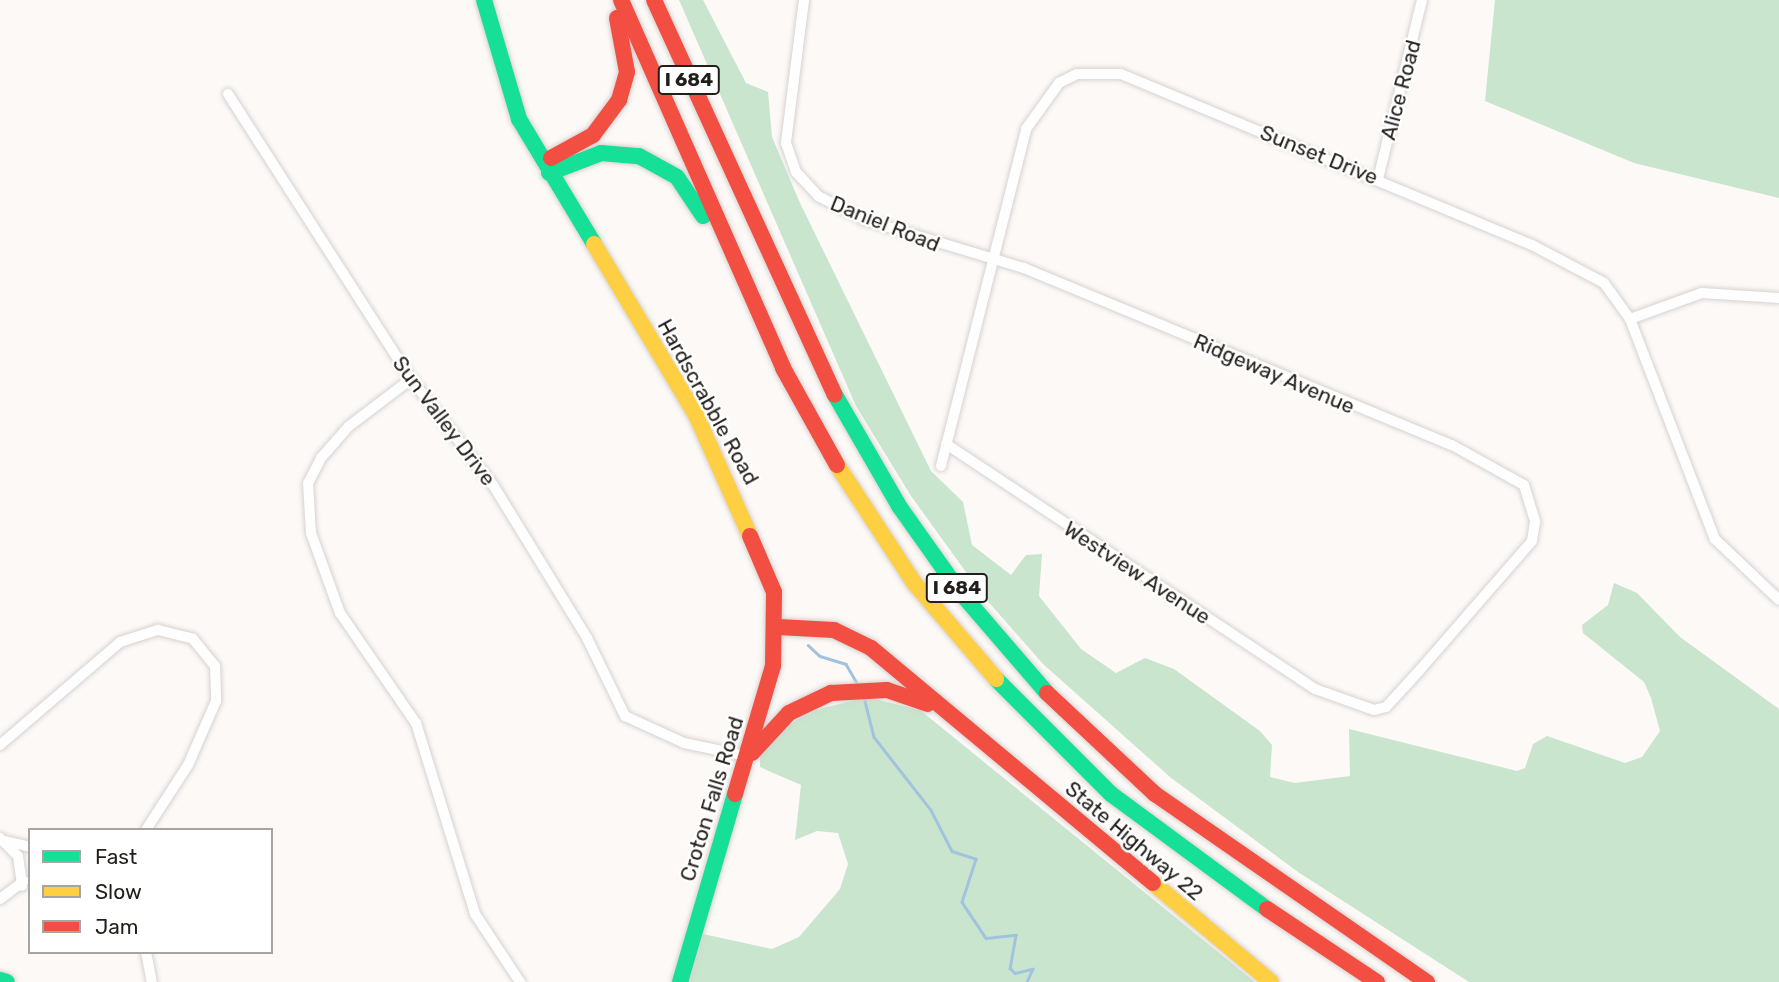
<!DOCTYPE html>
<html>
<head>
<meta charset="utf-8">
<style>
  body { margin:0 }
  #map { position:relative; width:1779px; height:982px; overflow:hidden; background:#fcf9f7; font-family:Rubik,sans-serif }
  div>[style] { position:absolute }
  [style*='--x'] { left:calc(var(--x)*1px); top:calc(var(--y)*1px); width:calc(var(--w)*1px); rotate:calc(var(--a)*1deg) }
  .forest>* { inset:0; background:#c9e5ce }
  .stream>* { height:2.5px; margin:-1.25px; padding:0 1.25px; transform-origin:1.25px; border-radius:1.25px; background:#a2c3de }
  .roads { filter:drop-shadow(0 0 2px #d6d2d0) drop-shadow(0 0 2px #d6d2d0) }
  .street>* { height:10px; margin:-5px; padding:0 5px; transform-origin:5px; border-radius:5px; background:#fffefe }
  .fast>* { height:16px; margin:-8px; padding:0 8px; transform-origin:8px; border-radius:8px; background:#16e098 }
  .slow>* { height:16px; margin:-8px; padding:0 8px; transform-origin:8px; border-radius:8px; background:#ffcf43 }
  .jam>* { height:16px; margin:-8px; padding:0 8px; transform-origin:8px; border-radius:8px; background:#f24e42 }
  span { translate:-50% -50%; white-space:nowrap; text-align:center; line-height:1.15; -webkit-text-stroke:5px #fff; paint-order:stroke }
  .shield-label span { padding:2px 5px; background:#fff; border:2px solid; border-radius:5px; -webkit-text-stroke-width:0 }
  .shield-label { font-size:19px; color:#221e1b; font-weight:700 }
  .street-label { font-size:21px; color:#221e1b }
  .legend { position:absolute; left:28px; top:828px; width:245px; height:126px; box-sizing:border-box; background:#fff; border:2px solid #a7a5a4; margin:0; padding:9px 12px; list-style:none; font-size:21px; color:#221e1b }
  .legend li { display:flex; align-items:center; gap:14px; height:35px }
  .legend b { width:35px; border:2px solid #a7a5a4 }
</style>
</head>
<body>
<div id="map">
  <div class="forest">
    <i style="clip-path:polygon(679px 0,703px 0,746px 83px,768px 92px,772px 137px,800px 203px,931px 471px,963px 502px,972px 545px,1011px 575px,1026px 555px,1042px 554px,1039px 596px,1081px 649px,1116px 673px,1145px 658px,1174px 669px,1260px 731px,1272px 745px,1270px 777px,1295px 783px,1350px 776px,1349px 729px,1517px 771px,1525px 768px,1533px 744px,1547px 736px,1625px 763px,1642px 757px,1660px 731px,1651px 698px,1644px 682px,1583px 633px,1582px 625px,1608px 605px,1614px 583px,1637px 593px,1680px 637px,1779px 709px,1779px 982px,1469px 982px,1298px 872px,1170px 777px,1043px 664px,984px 597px,911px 496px,856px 406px)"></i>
    <i style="clip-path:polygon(1495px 0,1779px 0,1779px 198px,1634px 163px,1485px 101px)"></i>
    <i style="clip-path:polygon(866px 697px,920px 710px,1255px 982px,688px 982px,703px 934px,772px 949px,799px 937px,840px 889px,848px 864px,838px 833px,817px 831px,795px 840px,801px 785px,760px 767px,760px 757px,778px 730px,812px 711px)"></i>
  </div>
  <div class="stream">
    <i style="--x:808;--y:645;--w:16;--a:43"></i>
    <i style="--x:820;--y:656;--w:27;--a:17"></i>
    <i style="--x:846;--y:664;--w:22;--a:60"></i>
    <i style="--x:864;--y:697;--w:41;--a:76"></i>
    <i style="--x:874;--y:737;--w:93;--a:52"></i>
    <i style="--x:931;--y:810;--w:46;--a:62.9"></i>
    <i style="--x:952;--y:851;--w:25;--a:18"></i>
    <i style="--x:976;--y:859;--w:45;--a:108"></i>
    <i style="--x:962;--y:902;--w:43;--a:56.3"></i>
    <i style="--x:986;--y:938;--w:30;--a:-6"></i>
    <i style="--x:1016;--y:935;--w:34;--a:100"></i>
    <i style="--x:1010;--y:968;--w:7;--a:45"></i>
    <i style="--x:1015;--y:973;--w:18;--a:-13"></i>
    <i style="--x:1033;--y:969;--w:14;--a:115"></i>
  </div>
  <div class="roads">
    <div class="street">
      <i style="--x:804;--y:0;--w:144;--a:97.2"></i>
      <i style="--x:786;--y:143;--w:31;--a:71"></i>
      <i style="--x:796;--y:172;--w:33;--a:47"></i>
      <i style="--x:818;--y:196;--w:53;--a:27.1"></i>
      <i style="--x:865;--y:220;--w:166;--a:16.8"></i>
      <i style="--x:1024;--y:268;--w:463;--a:22.5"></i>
      <i style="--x:1452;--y:445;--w:82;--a:29.1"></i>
      <i style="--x:1524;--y:485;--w:39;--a:73"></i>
      <i style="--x:1535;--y:522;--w:19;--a:99"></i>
      <i style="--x:1532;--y:541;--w:172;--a:131"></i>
      <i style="--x:1419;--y:671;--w:49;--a:132.5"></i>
      <i style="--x:1386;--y:707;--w:12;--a:166"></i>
      <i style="--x:1374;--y:710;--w:63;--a:-160.4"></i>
      <i style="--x:1315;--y:689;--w:443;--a:-146.4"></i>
      <i style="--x:228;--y:94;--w:339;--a:57.3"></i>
      <i style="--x:411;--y:379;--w:134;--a:52.3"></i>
      <i style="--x:493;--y:485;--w:180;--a:58.4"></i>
      <i style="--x:587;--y:638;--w:87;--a:64"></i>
      <i style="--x:625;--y:716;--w:65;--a:24.6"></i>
      <i style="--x:684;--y:743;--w:63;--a:11.8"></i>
      <i style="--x:1378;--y:179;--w:184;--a:-76.2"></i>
      <i style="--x:1630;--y:319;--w:77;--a:-19.9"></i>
      <i style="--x:1702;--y:293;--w:77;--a:3.7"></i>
      <i style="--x:411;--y:379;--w:78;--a:142.8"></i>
      <i style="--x:349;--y:426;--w:43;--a:131.2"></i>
      <i style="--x:321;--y:458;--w:28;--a:117"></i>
      <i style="--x:308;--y:483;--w:50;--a:86.6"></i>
      <i style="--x:311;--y:533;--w:85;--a:70.1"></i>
      <i style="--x:340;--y:613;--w:134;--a:55.4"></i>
      <i style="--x:416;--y:723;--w:200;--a:72.8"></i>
      <i style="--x:475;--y:914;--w:82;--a:56.5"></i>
      <i style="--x:941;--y:466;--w:348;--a:-75.8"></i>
      <i style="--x:1026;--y:129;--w:57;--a:-54.3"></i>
      <i style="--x:1059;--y:83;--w:20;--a:-27"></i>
      <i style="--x:1077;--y:74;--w:44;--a:0"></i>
      <i style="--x:1121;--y:74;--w:445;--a:22.6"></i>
      <i style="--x:1532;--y:245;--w:81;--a:27.8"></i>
      <i style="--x:1604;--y:283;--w:44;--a:54.2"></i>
      <i style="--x:1630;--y:319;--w:236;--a:68.9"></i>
      <i style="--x:1715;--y:539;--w:88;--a:43.6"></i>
      <i style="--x:0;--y:745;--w:158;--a:-40.6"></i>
      <i style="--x:120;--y:642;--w:40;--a:-18"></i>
      <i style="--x:158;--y:630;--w:36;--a:14"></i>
      <i style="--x:193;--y:639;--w:35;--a:51"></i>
      <i style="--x:215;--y:666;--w:35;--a:88"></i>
      <i style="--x:216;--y:701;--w:70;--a:113.6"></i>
      <i style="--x:188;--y:765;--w:77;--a:122.9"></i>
      <i style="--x:0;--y:838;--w:25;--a:45"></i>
      <i style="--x:18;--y:856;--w:30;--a:82"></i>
      <i style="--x:5;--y:841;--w:26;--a:13"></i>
      <i style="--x:0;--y:899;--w:30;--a:-37"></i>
      <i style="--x:146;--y:952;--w:31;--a:79"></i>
    </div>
    <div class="fast">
      <i style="--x:484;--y:0;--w:124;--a:73.6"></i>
      <i style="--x:519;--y:119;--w:146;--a:59"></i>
      <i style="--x:549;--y:173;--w:56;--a:-21"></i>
      <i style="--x:601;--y:153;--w:38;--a:5"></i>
      <i style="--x:639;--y:156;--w:43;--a:28.9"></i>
      <i style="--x:677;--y:177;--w:47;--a:56.3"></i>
      <i style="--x:835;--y:395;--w:128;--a:60"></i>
      <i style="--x:899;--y:506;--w:105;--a:54.7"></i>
      <i style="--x:960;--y:592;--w:133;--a:49.3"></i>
      <i style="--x:996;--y:679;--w:163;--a:45"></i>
      <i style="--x:1111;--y:794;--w:194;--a:36.4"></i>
      <i style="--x:0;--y:980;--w:7;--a:16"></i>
      <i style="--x:680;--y:982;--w:196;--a:-73.7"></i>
    </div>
    <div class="slow">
      <i style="--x:594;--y:244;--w:201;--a:59.2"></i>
      <i style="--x:697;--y:417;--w:130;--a:66"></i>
      <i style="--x:837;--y:465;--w:142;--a:56.8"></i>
      <i style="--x:915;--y:584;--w:125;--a:49.5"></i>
      <i style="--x:1153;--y:883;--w:154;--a:40"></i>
    </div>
    <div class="jam">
      <i style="--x:621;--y:0;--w:402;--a:66.2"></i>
      <i style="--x:783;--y:368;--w:111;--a:60.9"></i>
      <i style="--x:654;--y:0;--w:434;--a:65.4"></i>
      <i style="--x:551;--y:158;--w:48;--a:-28.7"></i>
      <i style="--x:593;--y:135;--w:44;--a:-53.4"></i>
      <i style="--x:619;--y:100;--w:29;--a:-74"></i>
      <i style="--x:627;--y:72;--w:55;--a:-100.5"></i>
      <i style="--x:778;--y:627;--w:56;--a:3.1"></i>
      <i style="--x:834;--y:630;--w:41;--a:25.9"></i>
      <i style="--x:871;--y:648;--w:367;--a:39.8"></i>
      <i style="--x:1047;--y:693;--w:148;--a:43.1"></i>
      <i style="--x:1155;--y:794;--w:331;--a:34.7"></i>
      <i style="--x:752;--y:753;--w:54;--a:-47.2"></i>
      <i style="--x:789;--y:713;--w:47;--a:-25.5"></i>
      <i style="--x:831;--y:693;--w:56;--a:-3.1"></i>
      <i style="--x:887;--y:690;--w:43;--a:18.9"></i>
      <i style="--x:735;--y:794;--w:134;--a:-73.5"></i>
      <i style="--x:773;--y:666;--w:74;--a:-89.2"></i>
      <i style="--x:774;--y:592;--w:61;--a:-113.2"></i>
      <i style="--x:1267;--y:909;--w:132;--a:33.6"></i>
    </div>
  </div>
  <div class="shield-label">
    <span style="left:689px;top:80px">I 684</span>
    <span style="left:957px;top:588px">I 684</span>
  </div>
  <div class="street-label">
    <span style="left:1401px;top:90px;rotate:-75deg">Alice Road</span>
    <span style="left:1319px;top:155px;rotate:22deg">Sunset Drive</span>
    <span style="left:885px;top:224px;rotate:22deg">Daniel Road</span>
    <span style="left:1274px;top:374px;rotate:23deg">Ridgeway Avenue</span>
    <span style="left:708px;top:402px;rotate:61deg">Hardscrabble Road</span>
    <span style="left:444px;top:421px;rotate:53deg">Sun Valley Drive</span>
    <span style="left:1137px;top:573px;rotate:33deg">Westview Avenue</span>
    <span style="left:712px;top:799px;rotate:-73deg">Croton Falls Road</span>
    <span style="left:1134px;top:841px;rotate:40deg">State Highway 22</span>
  </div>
  <ul class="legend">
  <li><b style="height:9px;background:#16e098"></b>Fast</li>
  <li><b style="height:9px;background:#ffcf43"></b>Slow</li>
  <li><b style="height:9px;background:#f24e42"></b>Jam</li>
  </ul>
</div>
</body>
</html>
